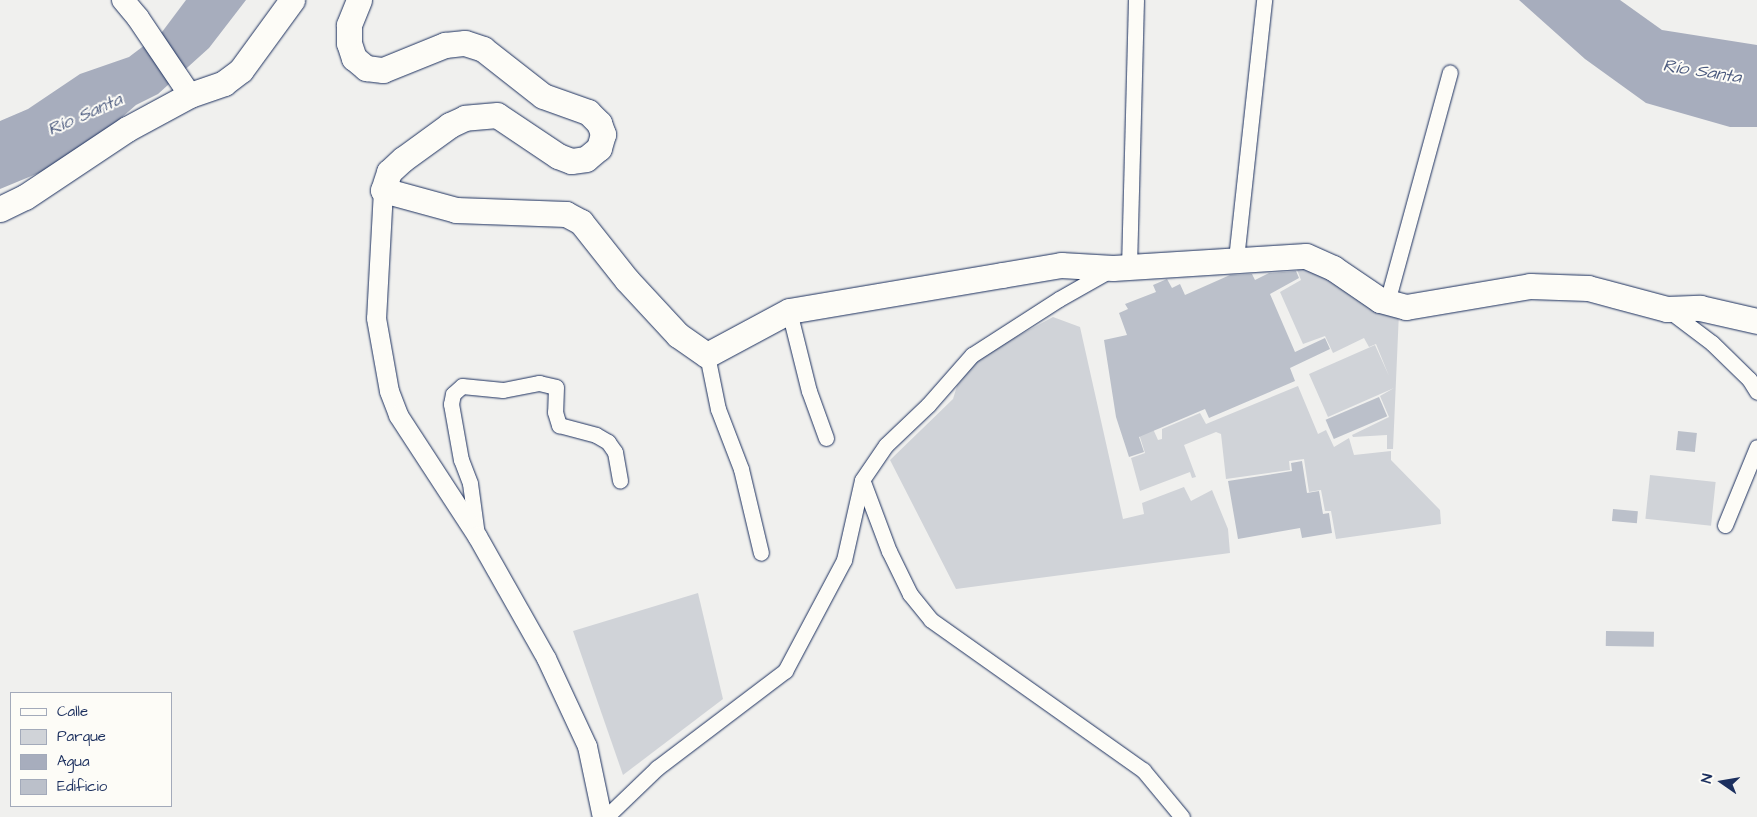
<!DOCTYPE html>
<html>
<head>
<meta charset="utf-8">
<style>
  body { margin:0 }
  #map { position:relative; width:1757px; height:817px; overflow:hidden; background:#f0f0ee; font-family:"Architects Daughter",sans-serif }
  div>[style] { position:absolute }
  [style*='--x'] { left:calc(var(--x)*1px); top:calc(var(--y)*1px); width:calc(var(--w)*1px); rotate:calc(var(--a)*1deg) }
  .green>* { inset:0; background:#d0d3d8; transform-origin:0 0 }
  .water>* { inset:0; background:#a7adbd }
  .building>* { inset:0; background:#bbc0ca; transform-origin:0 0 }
  .roads { filter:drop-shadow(0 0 1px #1b2f5e) drop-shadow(0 0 1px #1b2f5e) }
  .minor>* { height:15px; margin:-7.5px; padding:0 7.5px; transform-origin:7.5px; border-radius:7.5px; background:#fdfcf7 }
  .tertiary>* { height:19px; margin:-9.5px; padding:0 9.5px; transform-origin:9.5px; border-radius:9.5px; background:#fdfcf7 }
  .secondary>* { height:22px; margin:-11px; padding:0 11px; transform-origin:11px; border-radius:11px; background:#fdfcf7 }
  .primary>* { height:25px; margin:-12.5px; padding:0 12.5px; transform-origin:12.5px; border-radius:12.5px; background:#fdfcf7 }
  span { translate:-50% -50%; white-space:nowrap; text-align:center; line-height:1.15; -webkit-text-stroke:4px #fdfcf7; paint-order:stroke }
  .water-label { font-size:18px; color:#4c5b7f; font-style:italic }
  .legend { position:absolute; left:10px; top:692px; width:162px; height:115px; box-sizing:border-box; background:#fdfcf7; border:1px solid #a3aaba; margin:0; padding:6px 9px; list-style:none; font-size:15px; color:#1b2f5e }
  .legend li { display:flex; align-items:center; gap:10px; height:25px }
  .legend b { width:25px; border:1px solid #a3aaba }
  .north { position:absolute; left:1697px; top:757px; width:50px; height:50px; -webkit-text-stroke:4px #fdfcf7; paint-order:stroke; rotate:283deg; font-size:14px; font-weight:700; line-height:20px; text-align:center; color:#1b2f5e }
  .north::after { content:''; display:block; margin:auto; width:18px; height:22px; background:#1b2f5e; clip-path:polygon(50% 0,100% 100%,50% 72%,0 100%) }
</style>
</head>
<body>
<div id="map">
  <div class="green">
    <i style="clip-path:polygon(1294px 262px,1399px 312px,1393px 449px,1387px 449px,1387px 435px,1353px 437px,1352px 435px,1389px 417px,1380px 396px,1394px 388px,1328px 417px,1309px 374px,1375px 345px,1389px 376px,1376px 344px,1369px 347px,1364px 338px,1333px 353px,1325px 336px,1303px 344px,1280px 292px,1301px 280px)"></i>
    <i style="clip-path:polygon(1053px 317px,1080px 327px,1123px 519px,1144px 514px,1142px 503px,1184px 487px,1191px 501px,1212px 490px,1228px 529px,1230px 553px,956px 589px,890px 460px,953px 399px,957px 386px,979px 357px)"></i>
    <i style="clip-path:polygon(1298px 386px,1318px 434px,1326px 430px,1334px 447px,1349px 438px,1354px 455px,1391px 451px,1391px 460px,1440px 510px,1441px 524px,1336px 539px,1331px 511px,1325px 511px,1321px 490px,1309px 492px,1304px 459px,1289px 461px,1290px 470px,1226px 479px,1221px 434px,1216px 432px,1184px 445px,1196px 477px,1192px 478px,1190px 472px,1140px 491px,1131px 458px,1145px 453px,1132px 412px,1144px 409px,1158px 440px,1162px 439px,1162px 429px,1200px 413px,1206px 424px)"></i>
    <i style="left:1650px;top:475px;width:66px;height:44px;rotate:6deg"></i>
    <i style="clip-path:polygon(698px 593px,723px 699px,623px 775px,573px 631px)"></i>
  </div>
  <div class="water">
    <i style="clip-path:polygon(186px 0,246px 0,209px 48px,158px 94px,136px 105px,75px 158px,0 189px,0 121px,28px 109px,80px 74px,129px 57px,162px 32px)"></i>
    <i style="clip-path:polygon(1519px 0,1620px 0,1662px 30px,1757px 45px,1757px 127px,1730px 127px,1646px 103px,1585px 59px)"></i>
  </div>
  <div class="building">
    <i style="clip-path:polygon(1296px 271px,1299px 278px,1270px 294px,1295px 352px,1325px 338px,1330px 349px,1290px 368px,1295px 381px,1209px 418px,1205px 409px,1139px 437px,1144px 452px,1129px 457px,1116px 417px,1104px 340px,1127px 335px,1119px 313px,1128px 309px,1125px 304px,1156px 292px,1153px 285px,1167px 279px,1172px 288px,1180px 284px,1185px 295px,1230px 275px,1252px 274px,1255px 280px,1269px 273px)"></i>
    <i style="left:1379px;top:397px;width:21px;height:58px;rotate:67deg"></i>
    <i style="left:1678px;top:431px;width:19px;height:19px;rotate:6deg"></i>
    <i style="clip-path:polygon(1302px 461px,1307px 493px,1319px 491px,1323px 514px,1329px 513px,1332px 533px,1302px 538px,1300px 528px,1238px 539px,1228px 481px,1292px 471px,1291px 463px)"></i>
    <i style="left:1613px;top:509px;width:25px;height:12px;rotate:5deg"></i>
    <i style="left:1606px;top:631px;width:48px;height:15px;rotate:1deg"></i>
  </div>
  <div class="roads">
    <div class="minor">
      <i style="--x:1236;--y:259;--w:261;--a:-83.8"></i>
      <i style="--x:1129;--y:267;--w:267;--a:-88.5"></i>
      <i style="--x:1387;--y:302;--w:238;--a:-74.7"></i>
      <i style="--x:1667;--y:309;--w:56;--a:37.1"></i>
      <i style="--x:1712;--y:343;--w:52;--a:44.2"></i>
      <i style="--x:1749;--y:379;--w:15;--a:58"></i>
      <i style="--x:789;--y:311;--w:82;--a:76"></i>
      <i style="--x:809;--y:391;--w:50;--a:70.1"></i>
      <i style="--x:707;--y:355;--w:55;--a:78.5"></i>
      <i style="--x:718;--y:409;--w:64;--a:69"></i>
      <i style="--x:741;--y:469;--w:86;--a:76.6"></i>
      <i style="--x:863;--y:482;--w:74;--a:69.4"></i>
      <i style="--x:889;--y:551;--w:48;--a:64"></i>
      <i style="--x:910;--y:594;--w:33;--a:51"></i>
      <i style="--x:931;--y:620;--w:260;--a:35.3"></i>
      <i style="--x:1143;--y:770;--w:61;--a:50.3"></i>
      <i style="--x:1725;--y:525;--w:84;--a:-67.7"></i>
      <i style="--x:477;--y:535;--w:52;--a:-97.7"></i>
      <i style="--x:470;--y:483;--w:25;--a:-111"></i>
      <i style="--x:461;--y:460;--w:57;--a:-100.1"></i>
      <i style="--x:451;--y:404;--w:10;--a:-79"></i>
      <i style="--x:453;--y:394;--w:12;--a:-42"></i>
      <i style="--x:462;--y:386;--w:41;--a:5.6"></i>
      <i style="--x:503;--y:390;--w:37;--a:-11"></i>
      <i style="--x:539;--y:383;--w:17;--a:13"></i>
      <i style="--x:556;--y:387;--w:25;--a:92"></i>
      <i style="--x:555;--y:412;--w:14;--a:73"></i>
      <i style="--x:559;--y:425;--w:38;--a:15"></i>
      <i style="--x:596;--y:435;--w:14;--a:30"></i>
      <i style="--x:608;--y:442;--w:12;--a:55"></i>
      <i style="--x:615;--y:452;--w:29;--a:80"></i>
      <i style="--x:606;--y:817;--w:71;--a:-43.9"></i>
      <i style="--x:657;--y:768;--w:161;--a:-37.2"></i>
      <i style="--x:785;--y:671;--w:126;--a:-62"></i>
      <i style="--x:844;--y:560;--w:82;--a:-77.3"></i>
      <i style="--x:862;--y:480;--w:42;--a:-55.6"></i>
      <i style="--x:886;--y:445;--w:58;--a:-43.6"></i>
      <i style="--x:928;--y:405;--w:67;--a:-48.7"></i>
      <i style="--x:972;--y:355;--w:103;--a:-32.8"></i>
      <i style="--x:1059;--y:299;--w:59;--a:-29.6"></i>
    </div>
    <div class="tertiary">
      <i style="--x:383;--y:190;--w:128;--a:93.1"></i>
      <i style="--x:376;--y:318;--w:74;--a:79.9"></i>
      <i style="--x:389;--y:391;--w:26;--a:69"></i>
      <i style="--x:398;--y:415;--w:145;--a:56.9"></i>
      <i style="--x:477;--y:536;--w:140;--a:60.5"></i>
      <i style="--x:546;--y:658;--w:97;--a:65"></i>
      <i style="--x:587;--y:746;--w:73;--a:78.1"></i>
    </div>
    <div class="secondary">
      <i style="--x:123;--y:0;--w:23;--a:50"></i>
      <i style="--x:138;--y:18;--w:93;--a:56"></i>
    </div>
    <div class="primary">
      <i style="--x:359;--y:0;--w:27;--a:112"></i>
      <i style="--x:349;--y:25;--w:18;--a:90"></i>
      <i style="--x:349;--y:43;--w:16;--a:72"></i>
      <i style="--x:354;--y:58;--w:16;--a:40"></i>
      <i style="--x:366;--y:68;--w:17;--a:7"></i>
      <i style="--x:383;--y:70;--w:67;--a:-22"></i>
      <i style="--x:445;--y:45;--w:20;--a:-6"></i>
      <i style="--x:465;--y:43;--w:19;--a:18"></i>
      <i style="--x:483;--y:49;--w:76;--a:38.1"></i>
      <i style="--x:543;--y:96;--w:48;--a:19.6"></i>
      <i style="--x:588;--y:112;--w:16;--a:45"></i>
      <i style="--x:599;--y:123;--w:12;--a:70"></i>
      <i style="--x:603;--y:134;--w:15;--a:106"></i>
      <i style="--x:599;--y:148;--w:17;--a:140"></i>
      <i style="--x:586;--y:159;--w:15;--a:172"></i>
      <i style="--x:571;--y:161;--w:14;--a:-159"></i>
      <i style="--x:558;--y:156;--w:73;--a:-146.1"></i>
      <i style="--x:497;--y:115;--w:32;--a:175"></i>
      <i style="--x:465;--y:118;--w:17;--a:155"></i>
      <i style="--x:450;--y:125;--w:58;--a:144.1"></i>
      <i style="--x:403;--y:159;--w:19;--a:137"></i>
      <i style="--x:389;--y:172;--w:19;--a:108"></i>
      <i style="--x:383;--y:190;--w:76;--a:15.3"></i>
      <i style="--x:456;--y:210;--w:110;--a:2.1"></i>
      <i style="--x:566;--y:214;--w:17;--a:28"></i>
      <i style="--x:581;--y:222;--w:74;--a:51.6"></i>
      <i style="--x:627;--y:280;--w:75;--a:47.2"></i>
      <i style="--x:678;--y:335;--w:35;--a:35"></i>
      <i style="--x:707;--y:355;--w:93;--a:-28.2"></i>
      <i style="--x:789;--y:311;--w:216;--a:-9.6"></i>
      <i style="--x:1002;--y:275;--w:60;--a:-9.6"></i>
      <i style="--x:1061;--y:265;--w:52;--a:3.3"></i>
      <i style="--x:1113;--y:268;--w:193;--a:-3.6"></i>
      <i style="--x:1306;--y:256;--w:30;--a:24"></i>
      <i style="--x:1333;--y:268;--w:57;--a:34.2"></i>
      <i style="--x:1380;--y:300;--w:27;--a:15"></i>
      <i style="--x:1406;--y:307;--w:126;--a:-9.6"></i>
      <i style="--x:1530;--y:286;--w:58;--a:2"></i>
      <i style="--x:1588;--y:288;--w:82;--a:14.9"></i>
      <i style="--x:1667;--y:309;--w:33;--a:-2"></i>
      <i style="--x:1700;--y:308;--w:58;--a:12.8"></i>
      <i style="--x:0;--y:209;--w:28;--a:-26"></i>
      <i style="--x:25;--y:197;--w:123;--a:-33.7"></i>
      <i style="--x:127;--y:129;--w:72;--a:-28.4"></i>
      <i style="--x:190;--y:95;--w:36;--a:-19"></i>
      <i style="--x:224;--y:83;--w:21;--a:-37"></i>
      <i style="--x:241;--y:70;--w:87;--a:-53.9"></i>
    </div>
  </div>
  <div class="water-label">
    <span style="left:1702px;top:72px;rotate:9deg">Río Santa</span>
    <span style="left:85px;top:115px;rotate:-24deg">Río Santa</span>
  </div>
  <ul class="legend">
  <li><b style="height:6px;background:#fdfcf7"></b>Calle</li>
  <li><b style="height:14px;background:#d0d3d8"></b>Parque</li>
  <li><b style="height:14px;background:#a7adbd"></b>Agua</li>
  <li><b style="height:14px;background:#bbc0ca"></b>Edificio</li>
  </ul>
  <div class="north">N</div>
</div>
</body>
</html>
